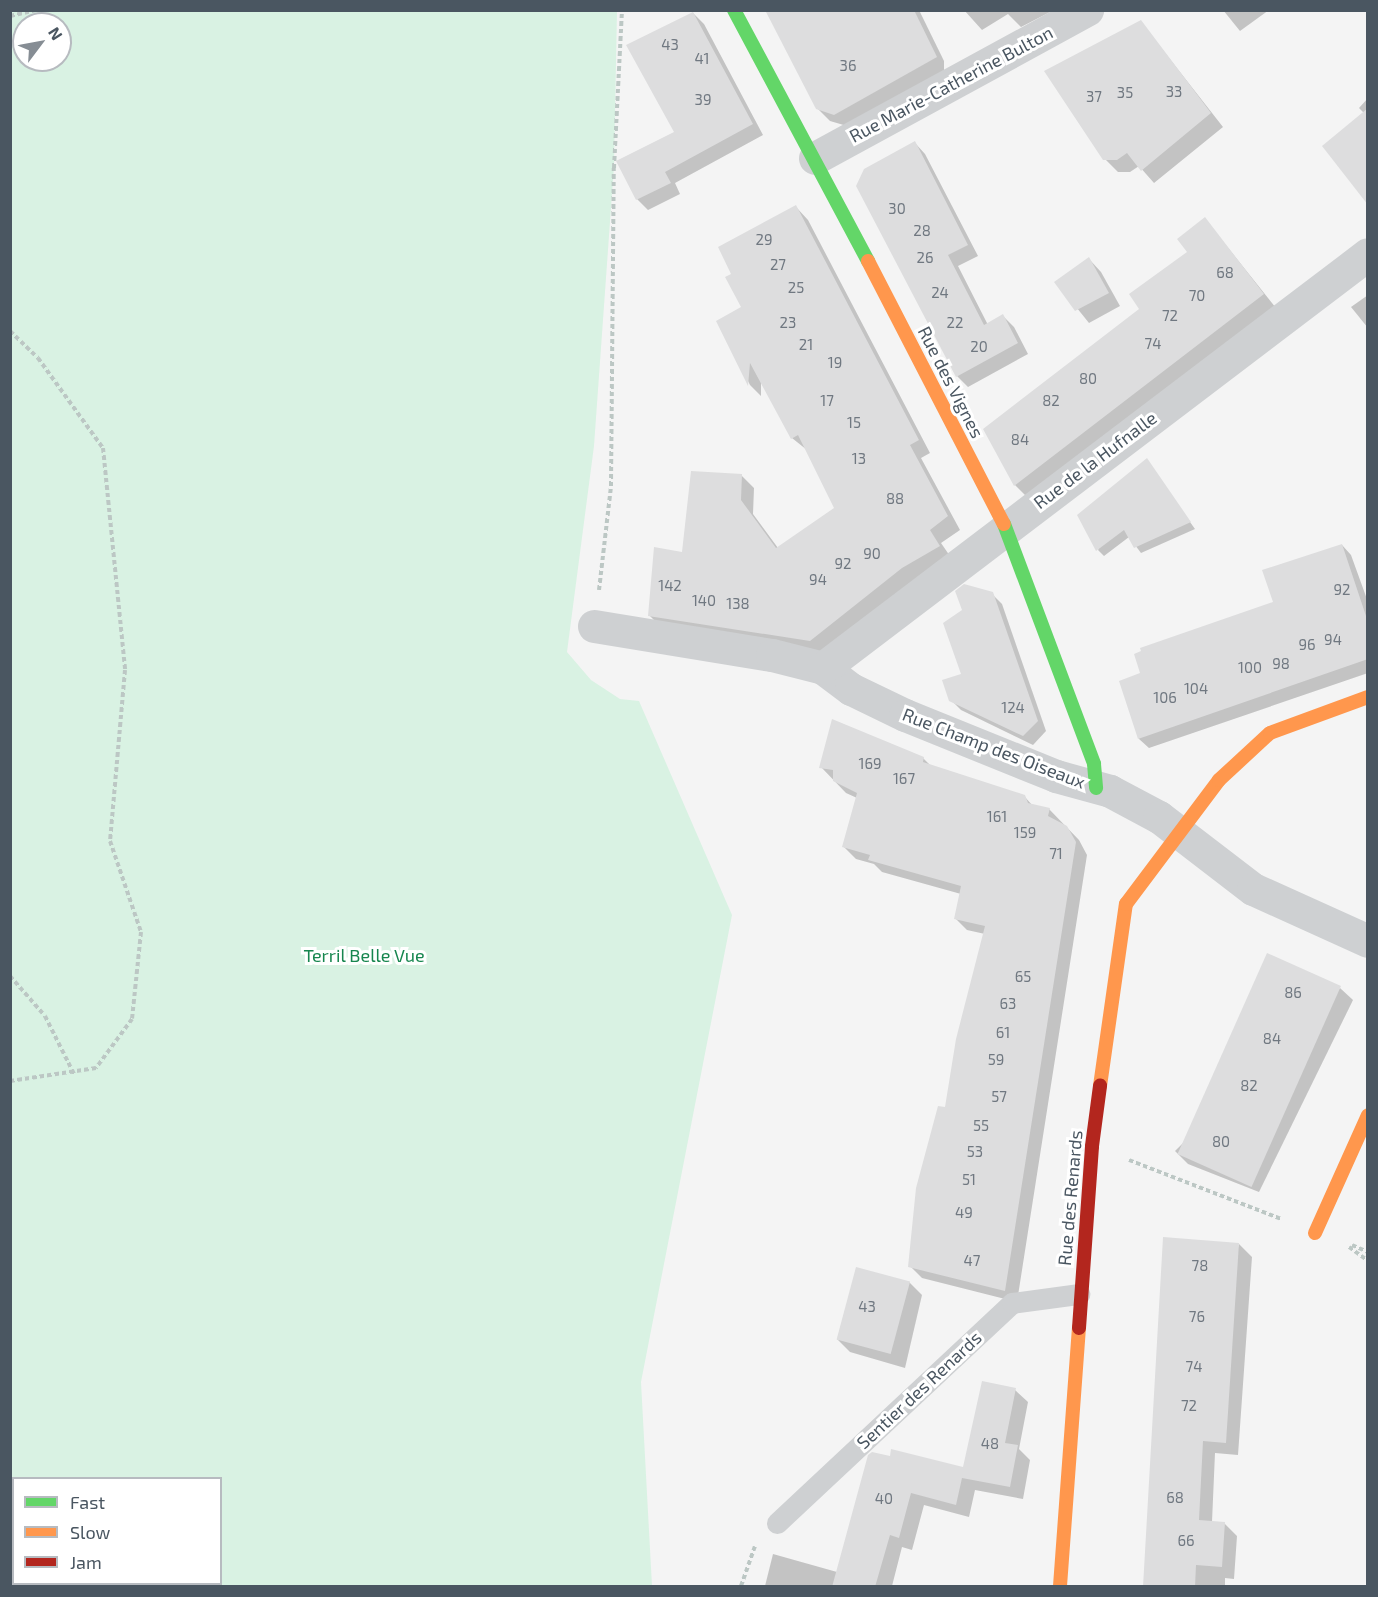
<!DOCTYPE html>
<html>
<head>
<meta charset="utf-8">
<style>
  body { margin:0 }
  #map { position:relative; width:1378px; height:1597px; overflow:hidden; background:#f4f4f4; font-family:"Exo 2",sans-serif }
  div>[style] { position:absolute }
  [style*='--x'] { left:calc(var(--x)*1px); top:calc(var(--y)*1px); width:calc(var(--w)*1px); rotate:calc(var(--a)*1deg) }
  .green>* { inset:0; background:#d9f2e3 }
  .shadow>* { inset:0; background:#0003 }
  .building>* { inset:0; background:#ddddde; transform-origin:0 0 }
  .path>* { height:4px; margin-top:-2px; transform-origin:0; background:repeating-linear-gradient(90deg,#bcc7c4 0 4.5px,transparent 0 7.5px) }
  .lane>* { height:21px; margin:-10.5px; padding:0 10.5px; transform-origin:10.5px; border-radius:10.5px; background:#ced0d2 }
  .street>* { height:33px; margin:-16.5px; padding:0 16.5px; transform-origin:16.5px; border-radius:16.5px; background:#ced0d2 }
  .fast>* { height:14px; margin:-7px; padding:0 7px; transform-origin:7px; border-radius:7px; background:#63d668 }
  .slow>* { height:14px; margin:-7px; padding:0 7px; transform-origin:7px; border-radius:7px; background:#ff974d }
  .jam>* { height:14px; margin:-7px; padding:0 7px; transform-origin:7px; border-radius:7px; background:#b3261e }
  span { translate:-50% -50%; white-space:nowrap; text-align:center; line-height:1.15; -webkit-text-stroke:6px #fff; paint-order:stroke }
  .number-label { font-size:15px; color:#707881 }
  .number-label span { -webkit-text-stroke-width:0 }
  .street-label { font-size:18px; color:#4a5661 }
  .park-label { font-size:18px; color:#17864f }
  .frame { position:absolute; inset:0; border:12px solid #4a5661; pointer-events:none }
  .legend { position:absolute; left:12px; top:1477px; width:210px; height:108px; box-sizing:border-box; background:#fff; border:2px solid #b7bbc0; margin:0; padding:8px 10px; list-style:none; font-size:18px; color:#4a5661 }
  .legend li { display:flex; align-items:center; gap:12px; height:30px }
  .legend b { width:30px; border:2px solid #b7bbc0 }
  .north { position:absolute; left:12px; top:12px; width:60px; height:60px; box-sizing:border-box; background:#fff; border:2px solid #b7bbc0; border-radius:50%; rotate:58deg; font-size:16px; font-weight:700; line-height:24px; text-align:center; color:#4a5661 }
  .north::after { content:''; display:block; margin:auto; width:21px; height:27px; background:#868d94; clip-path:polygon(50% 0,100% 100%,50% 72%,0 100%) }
</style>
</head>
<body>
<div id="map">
  <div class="green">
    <i style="clip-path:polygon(evenodd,11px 10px,617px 11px,614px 166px,594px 446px,567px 652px,591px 680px,620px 699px,639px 701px,732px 915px,641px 1382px,652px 1586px,11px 1586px,11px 10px,24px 24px,60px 24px,60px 60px,24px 60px,24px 24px,11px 10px,14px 1478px,220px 1478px,220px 1584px,14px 1584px,14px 1478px)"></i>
  </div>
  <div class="shadow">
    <i style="clip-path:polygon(879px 10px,919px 10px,944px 61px,944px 72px,847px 126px,830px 121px,817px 108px)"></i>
    <i style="clip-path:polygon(964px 10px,1054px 10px,1021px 27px,1008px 14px,982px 30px)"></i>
    <i style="clip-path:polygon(1223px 10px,1269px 10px,1240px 31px)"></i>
    <i style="clip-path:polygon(693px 13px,704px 24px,763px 135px,675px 183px,680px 194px,648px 210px,637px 199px,676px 133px)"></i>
    <i style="clip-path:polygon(1140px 21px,1223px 127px,1154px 183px,1139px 166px,1130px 172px,1118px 172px,1105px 159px)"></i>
    <i style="clip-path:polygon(1368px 98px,1368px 202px,1364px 113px,1359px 108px)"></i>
    <i style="clip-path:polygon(915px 143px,925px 154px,978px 256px,958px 266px,988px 325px,1003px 316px,1014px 327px,1028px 354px,968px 387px,957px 376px)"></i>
    <i style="clip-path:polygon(796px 207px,808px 220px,930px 453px,921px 458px,960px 530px,941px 543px,952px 559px,823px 653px,662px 628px,649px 615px,683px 554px,741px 475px,754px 488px,753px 514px,778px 548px,835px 508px,807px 450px,792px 438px,761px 382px,761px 396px,750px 385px,718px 321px,743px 308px,733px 274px)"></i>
    <i style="clip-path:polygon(1205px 219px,1276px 308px,1028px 498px,1015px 485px,985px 430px,1141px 309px,1189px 252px)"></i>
    <i style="clip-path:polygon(1089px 259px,1101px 272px,1120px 306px,1089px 323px,1056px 282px)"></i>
    <i style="clip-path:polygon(1368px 295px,1368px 328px,1351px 307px)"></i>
    <i style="clip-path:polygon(1146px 460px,1195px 529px,1141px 553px,1129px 537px,1104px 556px,1098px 550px)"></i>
    <i style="clip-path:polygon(1342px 545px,1351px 555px,1368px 602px,1368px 673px,1149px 748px,1139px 739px,1142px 674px,1275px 603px)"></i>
    <i style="clip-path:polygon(992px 594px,1002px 604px,1046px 731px,1033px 745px,961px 710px,951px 700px)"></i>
    <i style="clip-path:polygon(923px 758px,931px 766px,1024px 796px,1033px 806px,1049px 809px,1079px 840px,1087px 855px,1017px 1302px,922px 1278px,910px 1266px,985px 934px,967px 930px,955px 918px,961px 894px,882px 872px,874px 864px,856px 859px,844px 847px,857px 798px,846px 793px,821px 767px)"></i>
    <i style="clip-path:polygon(1340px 988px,1353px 1000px,1259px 1192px,1188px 1164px,1175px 1151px)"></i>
    <i style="clip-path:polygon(1239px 1244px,1252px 1257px,1238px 1455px,1215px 1453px,1212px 1522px,1224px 1523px,1237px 1536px,1234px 1579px,1225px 1578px,1225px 1586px,1146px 1586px)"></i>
    <i style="clip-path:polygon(909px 1282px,922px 1295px,905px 1368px,850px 1352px,837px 1339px)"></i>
    <i style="clip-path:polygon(1015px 1390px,1028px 1402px,1019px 1449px,1030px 1460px,1023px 1499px,975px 1490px,969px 1517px,924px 1505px,912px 1550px,902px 1547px,892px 1586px,765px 1586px,773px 1554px,837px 1572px,869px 1456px,965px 1468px)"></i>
  </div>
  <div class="building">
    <i style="clip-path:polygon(765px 10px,914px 10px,937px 57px,834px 115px,816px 109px)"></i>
    <i style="clip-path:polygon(693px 12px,753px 124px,665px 172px,671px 183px,636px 200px,616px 161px,674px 132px,626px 45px)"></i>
    <i style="clip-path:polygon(1141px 20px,1211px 113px,1141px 171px,1127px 153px,1117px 160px,1103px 160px,1044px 71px)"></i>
    <i style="clip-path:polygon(1368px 108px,1368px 205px,1322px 146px)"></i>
    <i style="clip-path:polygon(915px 141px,968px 245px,948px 255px,984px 325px,1003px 314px,1018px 343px,956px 377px,856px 186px,864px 169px)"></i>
    <i style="clip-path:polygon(796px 205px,919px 440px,910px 445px,948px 516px,930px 530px,940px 546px,902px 568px,810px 641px,648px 616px,654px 547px,682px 552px,691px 471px,742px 474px,741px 500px,776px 548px,834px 508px,798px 435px,791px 439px,750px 363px,748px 386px,716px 321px,741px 307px,725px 277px,731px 274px,718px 247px)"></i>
    <i style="clip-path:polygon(1205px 217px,1264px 294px,1014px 486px,983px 429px,1139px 309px,1129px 294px,1187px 252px,1177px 239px)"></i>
    <i style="clip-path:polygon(1089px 257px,1109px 293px,1075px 311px,1054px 282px)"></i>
    <i style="clip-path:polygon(1147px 458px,1191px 522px,1134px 548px,1124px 530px,1096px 551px,1077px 515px)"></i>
    <i style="clip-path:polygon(1342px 544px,1368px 622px,1368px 659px,1138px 739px,1119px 681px,1140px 673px,1134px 654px,1141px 651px,1140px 648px,1273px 602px,1262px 570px)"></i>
    <i style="clip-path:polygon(964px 584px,993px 592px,1038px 721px,1023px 736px,949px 701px,942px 680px,961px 674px,943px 623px,962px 610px,955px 591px)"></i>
    <i style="clip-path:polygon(832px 719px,924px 757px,923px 762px,1025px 795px,1028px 803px,1050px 808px,1048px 816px,1067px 826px,1076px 842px,1005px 1291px,908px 1267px,916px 1188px,938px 1106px,945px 1107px,956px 1039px,985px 926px,954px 919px,961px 886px,868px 860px,870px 855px,842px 847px,857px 793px,833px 781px,833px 770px,819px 768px)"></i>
    <i style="left:1267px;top:953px;width:81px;height:220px;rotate:24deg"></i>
    <i style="clip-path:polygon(1163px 1237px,1239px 1243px,1226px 1443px,1203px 1441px,1199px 1520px,1225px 1522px,1222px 1567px,1196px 1565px,1195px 1587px,1143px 1587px)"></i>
    <i style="left:856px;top:1267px;width:56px;height:75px;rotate:15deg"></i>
    <i style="clip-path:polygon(982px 1381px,1016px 1388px,1005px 1443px,1018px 1445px,1010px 1487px,962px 1478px,956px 1505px,911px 1493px,899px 1538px,890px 1535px,875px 1587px,832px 1587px,868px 1455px,872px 1452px,890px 1456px,891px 1449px,963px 1467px)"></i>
  </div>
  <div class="path">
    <i style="--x:10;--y:16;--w:27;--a:-13"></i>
    <i style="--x:10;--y:331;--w:39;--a:44"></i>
    <i style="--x:38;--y:358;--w:111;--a:54.2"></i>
    <i style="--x:103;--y:448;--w:223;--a:84.3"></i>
    <i style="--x:125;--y:670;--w:172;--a:95"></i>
    <i style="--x:110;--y:841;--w:96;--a:71.2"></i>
    <i style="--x:141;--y:932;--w:87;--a:95.9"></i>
    <i style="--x:132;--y:1019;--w:61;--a:126.3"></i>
    <i style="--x:96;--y:1068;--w:87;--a:171.4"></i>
    <i style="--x:599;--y:590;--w:105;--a:-83.4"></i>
    <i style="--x:611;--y:486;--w:318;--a:-89.5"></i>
    <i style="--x:614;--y:168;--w:158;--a:-87.1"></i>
    <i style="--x:10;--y:976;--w:53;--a:48.8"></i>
    <i style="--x:45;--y:1016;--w:65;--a:63.4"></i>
    <i style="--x:1129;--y:1160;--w:163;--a:21.2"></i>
    <i style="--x:1352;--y:1245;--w:17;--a:24"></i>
    <i style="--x:1349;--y:1247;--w:24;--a:36"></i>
    <i style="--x:741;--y:1586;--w:42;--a:-70.7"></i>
  </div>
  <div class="lane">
    <i style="--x:777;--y:1523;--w:322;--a:-43.1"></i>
    <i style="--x:1012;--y:1303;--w:68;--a:-7.7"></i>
  </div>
  <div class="street">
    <i style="--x:815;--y:158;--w:310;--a:-28.6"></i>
    <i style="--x:594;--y:626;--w:180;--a:9.3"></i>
    <i style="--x:772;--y:655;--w:53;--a:14.3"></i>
    <i style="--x:823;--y:668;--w:35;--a:37"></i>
    <i style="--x:851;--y:689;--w:60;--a:25.7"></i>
    <i style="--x:905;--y:715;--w:163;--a:22"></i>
    <i style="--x:1056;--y:776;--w:56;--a:15.5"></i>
    <i style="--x:1110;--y:791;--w:55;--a:28"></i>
    <i style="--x:1159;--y:817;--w:118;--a:37.5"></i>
    <i style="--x:1253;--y:889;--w:126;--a:24.3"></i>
    <i style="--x:823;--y:668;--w:684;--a:-37.22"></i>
  </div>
  <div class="fast">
    <i style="--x:734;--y:10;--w:285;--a:61.9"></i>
    <i style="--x:1004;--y:524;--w:256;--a:69.4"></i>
    <i style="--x:1094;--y:764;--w:24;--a:85"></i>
  </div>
  <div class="slow">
    <i style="--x:868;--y:261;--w:296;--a:62.7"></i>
    <i style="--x:1100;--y:1086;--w:184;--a:-81.9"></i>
    <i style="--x:1126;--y:904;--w:155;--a:-53.1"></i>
    <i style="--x:1219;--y:780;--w:69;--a:-42.7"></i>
    <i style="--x:1270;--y:733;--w:104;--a:-20.2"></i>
    <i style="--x:1315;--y:1233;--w:129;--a:-65.8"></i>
    <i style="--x:1060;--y:1586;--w:259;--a:-85.8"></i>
  </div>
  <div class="jam">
    <i style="--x:1079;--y:1328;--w:182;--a:-85.9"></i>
    <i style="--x:1092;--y:1146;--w:61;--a:-82.4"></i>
  </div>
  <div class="number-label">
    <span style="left:670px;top:45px">43</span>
    <span style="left:702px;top:59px">41</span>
    <span style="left:848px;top:66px">36</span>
    <span style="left:1174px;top:92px">33</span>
    <span style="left:1125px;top:93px">35</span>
    <span style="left:1094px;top:97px">37</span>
    <span style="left:703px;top:100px">39</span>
    <span style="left:897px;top:209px">30</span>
    <span style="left:922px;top:231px">28</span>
    <span style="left:764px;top:240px">29</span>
    <span style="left:925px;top:258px">26</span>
    <span style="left:778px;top:265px">27</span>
    <span style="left:1225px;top:273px">68</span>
    <span style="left:796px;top:288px">25</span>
    <span style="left:940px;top:293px">24</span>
    <span style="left:1197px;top:296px">70</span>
    <span style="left:1170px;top:316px">72</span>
    <span style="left:788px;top:323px">23</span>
    <span style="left:955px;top:323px">22</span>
    <span style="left:1153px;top:344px">74</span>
    <span style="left:806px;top:345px">21</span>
    <span style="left:979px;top:347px">20</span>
    <span style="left:835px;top:363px">19</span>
    <span style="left:1088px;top:379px">80</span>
    <span style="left:827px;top:401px">17</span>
    <span style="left:1051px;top:401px">82</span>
    <span style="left:854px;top:423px">15</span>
    <span style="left:1020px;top:440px">84</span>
    <span style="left:859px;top:459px">13</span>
    <span style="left:895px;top:499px">88</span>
    <span style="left:872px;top:554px">90</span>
    <span style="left:843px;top:564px">92</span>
    <span style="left:818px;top:580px">94</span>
    <span style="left:670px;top:586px">142</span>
    <span style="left:1342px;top:590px">92</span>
    <span style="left:704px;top:601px">140</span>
    <span style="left:738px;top:604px">138</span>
    <span style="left:1333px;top:640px">94</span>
    <span style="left:1307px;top:645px">96</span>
    <span style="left:1281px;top:664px">98</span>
    <span style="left:1250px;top:668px">100</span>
    <span style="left:1196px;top:689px">104</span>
    <span style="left:1165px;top:698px">106</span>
    <span style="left:1013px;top:708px">124</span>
    <span style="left:870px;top:764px">169</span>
    <span style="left:904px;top:779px">167</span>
    <span style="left:997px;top:817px">161</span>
    <span style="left:1025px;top:833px">159</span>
    <span style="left:1056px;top:854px">71</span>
    <span style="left:1023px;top:977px">65</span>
    <span style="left:1293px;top:993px">86</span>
    <span style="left:1008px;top:1004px">63</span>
    <span style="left:1003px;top:1033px">61</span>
    <span style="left:1272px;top:1039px">84</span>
    <span style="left:996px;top:1060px">59</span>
    <span style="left:1249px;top:1086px">82</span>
    <span style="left:999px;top:1097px">57</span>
    <span style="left:981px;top:1126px">55</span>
    <span style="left:1221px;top:1142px">80</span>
    <span style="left:975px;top:1152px">53</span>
    <span style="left:969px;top:1180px">51</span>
    <span style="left:964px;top:1213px">49</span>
    <span style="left:972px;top:1261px">47</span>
    <span style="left:1200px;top:1266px">78</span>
    <span style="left:867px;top:1307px">43</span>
    <span style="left:1197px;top:1317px">76</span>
    <span style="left:1194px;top:1367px">74</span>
    <span style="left:1189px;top:1406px">72</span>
    <span style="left:990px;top:1444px">48</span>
    <span style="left:1175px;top:1498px">68</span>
    <span style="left:884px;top:1499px">40</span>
    <span style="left:1186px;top:1541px">66</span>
  </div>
  <div class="street-label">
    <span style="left:951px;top:84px;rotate:-28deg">Rue Marie-Catherine Bulton</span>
    <span style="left:951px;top:382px;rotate:63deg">Rue des Vignes</span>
    <span style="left:1095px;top:460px;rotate:-37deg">Rue de la Hufnalle</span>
    <span style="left:994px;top:748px;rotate:21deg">Rue Champ des Oiseaux</span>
    <span style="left:1070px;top:1198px;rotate:-85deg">Rue des Renards</span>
    <span style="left:919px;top:1390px;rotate:-43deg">Sentier des Renards</span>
  </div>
  <div class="park-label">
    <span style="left:364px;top:955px">Terril Belle Vue</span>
  </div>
  <div class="frame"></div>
  <ul class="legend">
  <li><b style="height:8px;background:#63d668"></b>Fast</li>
  <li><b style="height:8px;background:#ff974d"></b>Slow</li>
  <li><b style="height:8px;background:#b3261e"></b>Jam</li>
  </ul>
  <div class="north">N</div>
</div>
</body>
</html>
